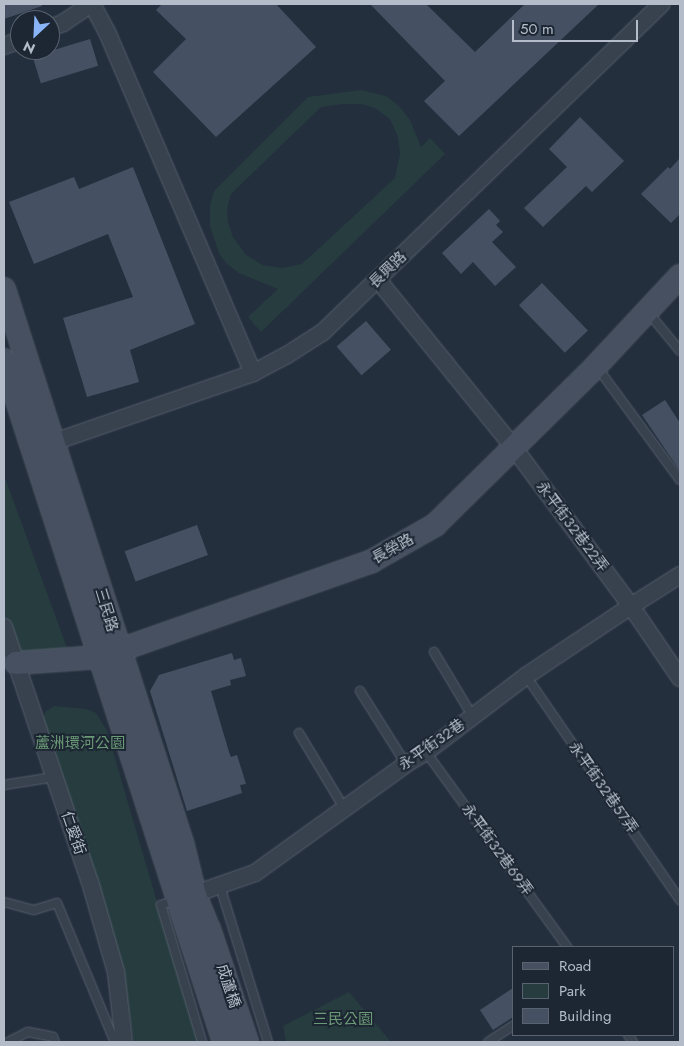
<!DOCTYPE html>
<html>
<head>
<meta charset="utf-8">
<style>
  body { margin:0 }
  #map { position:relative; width:684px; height:1046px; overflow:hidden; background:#242f3e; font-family:Jost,"Noto Sans TC",sans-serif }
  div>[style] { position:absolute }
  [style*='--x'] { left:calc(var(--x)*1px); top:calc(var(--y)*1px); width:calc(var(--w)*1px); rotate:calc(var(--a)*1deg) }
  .green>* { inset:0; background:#263c3f }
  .building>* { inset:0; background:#455162; transform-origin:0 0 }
  .roads { filter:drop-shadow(0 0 1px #565f6c) drop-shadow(0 0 1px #565f6c) }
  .lane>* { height:8px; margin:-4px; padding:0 4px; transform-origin:4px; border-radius:4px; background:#38414e }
  .street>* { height:16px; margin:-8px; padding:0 8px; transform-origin:8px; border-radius:8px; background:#38414e }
  .secondary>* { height:22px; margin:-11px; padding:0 11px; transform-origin:11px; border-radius:11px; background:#465061 }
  span { translate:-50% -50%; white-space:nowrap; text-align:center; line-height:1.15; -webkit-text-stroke:4px #1d2633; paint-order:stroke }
  .street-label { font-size:15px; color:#b4bcc9 }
  .park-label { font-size:15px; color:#6b9a76 }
  .frame { position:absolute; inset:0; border:5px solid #b4bcc9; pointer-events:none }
  .legend { position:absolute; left:512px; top:946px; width:162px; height:90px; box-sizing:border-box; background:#1d2633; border:1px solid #59626f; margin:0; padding:6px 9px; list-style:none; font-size:15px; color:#b4bcc9 }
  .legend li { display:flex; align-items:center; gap:10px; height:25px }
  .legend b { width:25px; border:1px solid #59626f }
  .north { position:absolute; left:10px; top:10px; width:50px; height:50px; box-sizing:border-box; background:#1d2633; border:1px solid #59626f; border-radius:50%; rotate:205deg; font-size:14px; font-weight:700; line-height:20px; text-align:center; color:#b4bcc9 }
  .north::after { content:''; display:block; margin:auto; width:18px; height:22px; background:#8ab4f8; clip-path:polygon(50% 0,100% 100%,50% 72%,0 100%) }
  .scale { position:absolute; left:512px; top:20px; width:126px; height:22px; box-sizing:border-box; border:2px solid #b4bcc9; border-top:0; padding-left:6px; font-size:15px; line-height:18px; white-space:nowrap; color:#b4bcc9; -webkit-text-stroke:4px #1d2633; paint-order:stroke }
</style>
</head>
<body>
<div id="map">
  <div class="green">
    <i style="clip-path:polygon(evenodd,361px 90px,386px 96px,399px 106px,410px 120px,421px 147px,430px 138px,445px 154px,261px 332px,248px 317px,278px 289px,239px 273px,226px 263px,219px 253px,210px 226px,210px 205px,214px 191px,308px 97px,361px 90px,343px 104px,361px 104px,375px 108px,390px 119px,398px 137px,400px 154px,395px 178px,302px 264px,282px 268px,262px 265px,245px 254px,233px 237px,228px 223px,227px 209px,231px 194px,321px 107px,343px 104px)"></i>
    <i style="clip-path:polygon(4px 475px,71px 659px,16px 663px,4px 629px)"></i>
    <i style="clip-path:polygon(54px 706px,86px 709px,96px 713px,107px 731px,198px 1042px,134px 1042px,122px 972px,43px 718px,46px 711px)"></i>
    <i style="clip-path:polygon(349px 992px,391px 1042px,286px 1042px,283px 1026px)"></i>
  </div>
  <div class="building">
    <i style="clip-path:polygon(4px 4px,42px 4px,42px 6px,4px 19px)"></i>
    <i style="clip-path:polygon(162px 4px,276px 4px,316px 47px,216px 137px,153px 72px,186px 39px,156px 10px)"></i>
    <i style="clip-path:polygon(370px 4px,426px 4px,475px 52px,525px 4px,599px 4px,459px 136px,424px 101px,445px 81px)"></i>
    <i style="left:90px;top:39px;width:28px;height:60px;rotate:73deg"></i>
    <i style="clip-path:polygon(580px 117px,624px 161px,592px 192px,586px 186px,543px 227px,524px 208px,567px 167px,549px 149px)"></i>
    <i style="clip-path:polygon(680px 158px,680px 214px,671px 223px,641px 194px,668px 167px,670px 169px)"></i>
    <i style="clip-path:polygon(133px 167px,195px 324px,130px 350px,139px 382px,87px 397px,63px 318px,133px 297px,108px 234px,34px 264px,9px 202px,74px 177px,79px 189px)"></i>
    <i style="clip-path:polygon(489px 209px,500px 221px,496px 225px,503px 232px,492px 242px,516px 267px,495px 286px,473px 262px,461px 274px,442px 253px)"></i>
    <i style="left:542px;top:283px;width:66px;height:32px;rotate:46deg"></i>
    <i style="left:366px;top:321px;width:38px;height:39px;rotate:49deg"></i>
    <i style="clip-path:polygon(665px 400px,680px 423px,680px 471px,642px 415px)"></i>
    <i style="left:197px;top:525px;width:32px;height:77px;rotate:70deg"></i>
    <i style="clip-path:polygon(232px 653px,234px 660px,241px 658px,246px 676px,230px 680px,231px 685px,211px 691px,229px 752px,231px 757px,237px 755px,246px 784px,240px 785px,242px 793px,187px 811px,150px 691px,159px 675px)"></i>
    <i style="clip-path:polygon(513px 988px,513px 1017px,493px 1030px,480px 1010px)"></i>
  </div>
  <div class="roads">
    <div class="lane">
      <i style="--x:648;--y:312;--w:50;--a:50.6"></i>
      <i style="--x:597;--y:367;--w:140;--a:53.7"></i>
      <i style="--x:434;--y:652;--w:76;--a:59"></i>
      <i style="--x:526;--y:676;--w:272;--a:55.5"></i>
      <i style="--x:360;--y:691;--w:86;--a:57.8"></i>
      <i style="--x:299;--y:733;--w:87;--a:59"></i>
      <i style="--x:426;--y:752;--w:241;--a:54.1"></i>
      <i style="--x:4;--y:785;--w:51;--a:-9.1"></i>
      <i style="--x:220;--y:886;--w:163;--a:72.9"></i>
      <i style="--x:177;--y:900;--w:17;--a:163"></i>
      <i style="--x:161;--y:905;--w:143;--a:73.3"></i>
      <i style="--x:4;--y:902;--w:31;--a:15"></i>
      <i style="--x:34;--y:910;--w:24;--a:-17"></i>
      <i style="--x:57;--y:903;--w:151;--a:67.4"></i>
      <i style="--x:628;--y:1035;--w:9;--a:54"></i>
      <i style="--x:8;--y:1042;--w:22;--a:-27"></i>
      <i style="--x:28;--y:1032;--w:25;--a:11"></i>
      <i style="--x:53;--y:1037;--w:5;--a:68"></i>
      <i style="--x:488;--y:1042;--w:30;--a:-33"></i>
    </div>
    <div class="street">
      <i style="--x:92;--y:4;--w:32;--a:62"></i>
      <i style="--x:107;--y:32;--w:371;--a:66.8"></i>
      <i style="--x:50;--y:28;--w:14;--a:-21"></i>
      <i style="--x:63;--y:23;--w:34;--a:-34"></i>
      <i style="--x:4;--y:46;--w:17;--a:-21"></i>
      <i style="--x:378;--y:280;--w:216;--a:51"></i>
      <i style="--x:514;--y:448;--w:197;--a:53.5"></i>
      <i style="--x:631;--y:606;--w:87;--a:55.8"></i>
      <i style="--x:54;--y:442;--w:211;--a:-19.1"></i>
      <i style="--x:253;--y:373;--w:38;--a:-28"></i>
      <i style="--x:287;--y:355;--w:43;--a:-32.6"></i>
      <i style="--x:323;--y:332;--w:471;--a:-44.1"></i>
      <i style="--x:4;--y:627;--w:269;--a:71.4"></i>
      <i style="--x:90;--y:882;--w:94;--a:73.9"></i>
      <i style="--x:116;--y:972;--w:70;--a:83.5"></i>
      <i style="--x:186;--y:897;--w:73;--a:-19.2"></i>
      <i style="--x:255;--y:873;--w:186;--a:-35.8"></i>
      <i style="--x:406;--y:764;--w:23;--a:-31"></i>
      <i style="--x:426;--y:752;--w:126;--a:-37.2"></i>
      <i style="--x:526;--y:676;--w:126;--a:-33.7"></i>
      <i style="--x:631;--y:606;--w:58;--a:-32.3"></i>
    </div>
    <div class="secondary">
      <i style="--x:4;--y:289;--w:585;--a:72.18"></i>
      <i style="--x:183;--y:846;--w:50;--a:76.2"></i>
      <i style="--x:195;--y:895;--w:37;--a:68"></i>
      <i style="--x:209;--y:929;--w:119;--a:71.4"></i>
      <i style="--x:4;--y:360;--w:717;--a:72.12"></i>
      <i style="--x:16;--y:663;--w:84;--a:-4.1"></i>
      <i style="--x:100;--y:657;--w:288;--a:-19.4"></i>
      <i style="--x:372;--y:561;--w:73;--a:-29.7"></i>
      <i style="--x:435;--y:525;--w:226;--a:-44.6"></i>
      <i style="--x:596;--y:366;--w:123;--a:-47"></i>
    </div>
  </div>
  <div class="street-label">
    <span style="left:388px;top:270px;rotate:-44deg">長興路</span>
    <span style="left:572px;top:527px;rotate:53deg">永平街32巷22弄</span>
    <span style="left:393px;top:549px;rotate:-29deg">長榮路</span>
    <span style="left:106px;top:610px;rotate:73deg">三民路</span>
    <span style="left:432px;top:745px;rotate:-35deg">永平街32巷</span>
    <span style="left:603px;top:788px;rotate:55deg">永平街32巷57弄</span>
    <span style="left:73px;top:833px;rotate:71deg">仁愛街</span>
    <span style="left:497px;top:850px;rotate:54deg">永平街32巷69弄</span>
    <span style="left:228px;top:986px;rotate:72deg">成蘆橋</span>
  </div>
  <div class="park-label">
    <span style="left:80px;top:744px">蘆洲環河公園</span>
    <span style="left:343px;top:1020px">三民公園</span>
  </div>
  <div class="frame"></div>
  <ul class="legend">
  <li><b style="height:6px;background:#465061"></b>Road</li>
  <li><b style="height:14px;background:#263c3f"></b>Park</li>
  <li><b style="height:14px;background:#455162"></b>Building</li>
  </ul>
  <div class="north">N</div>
  <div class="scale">50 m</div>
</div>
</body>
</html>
